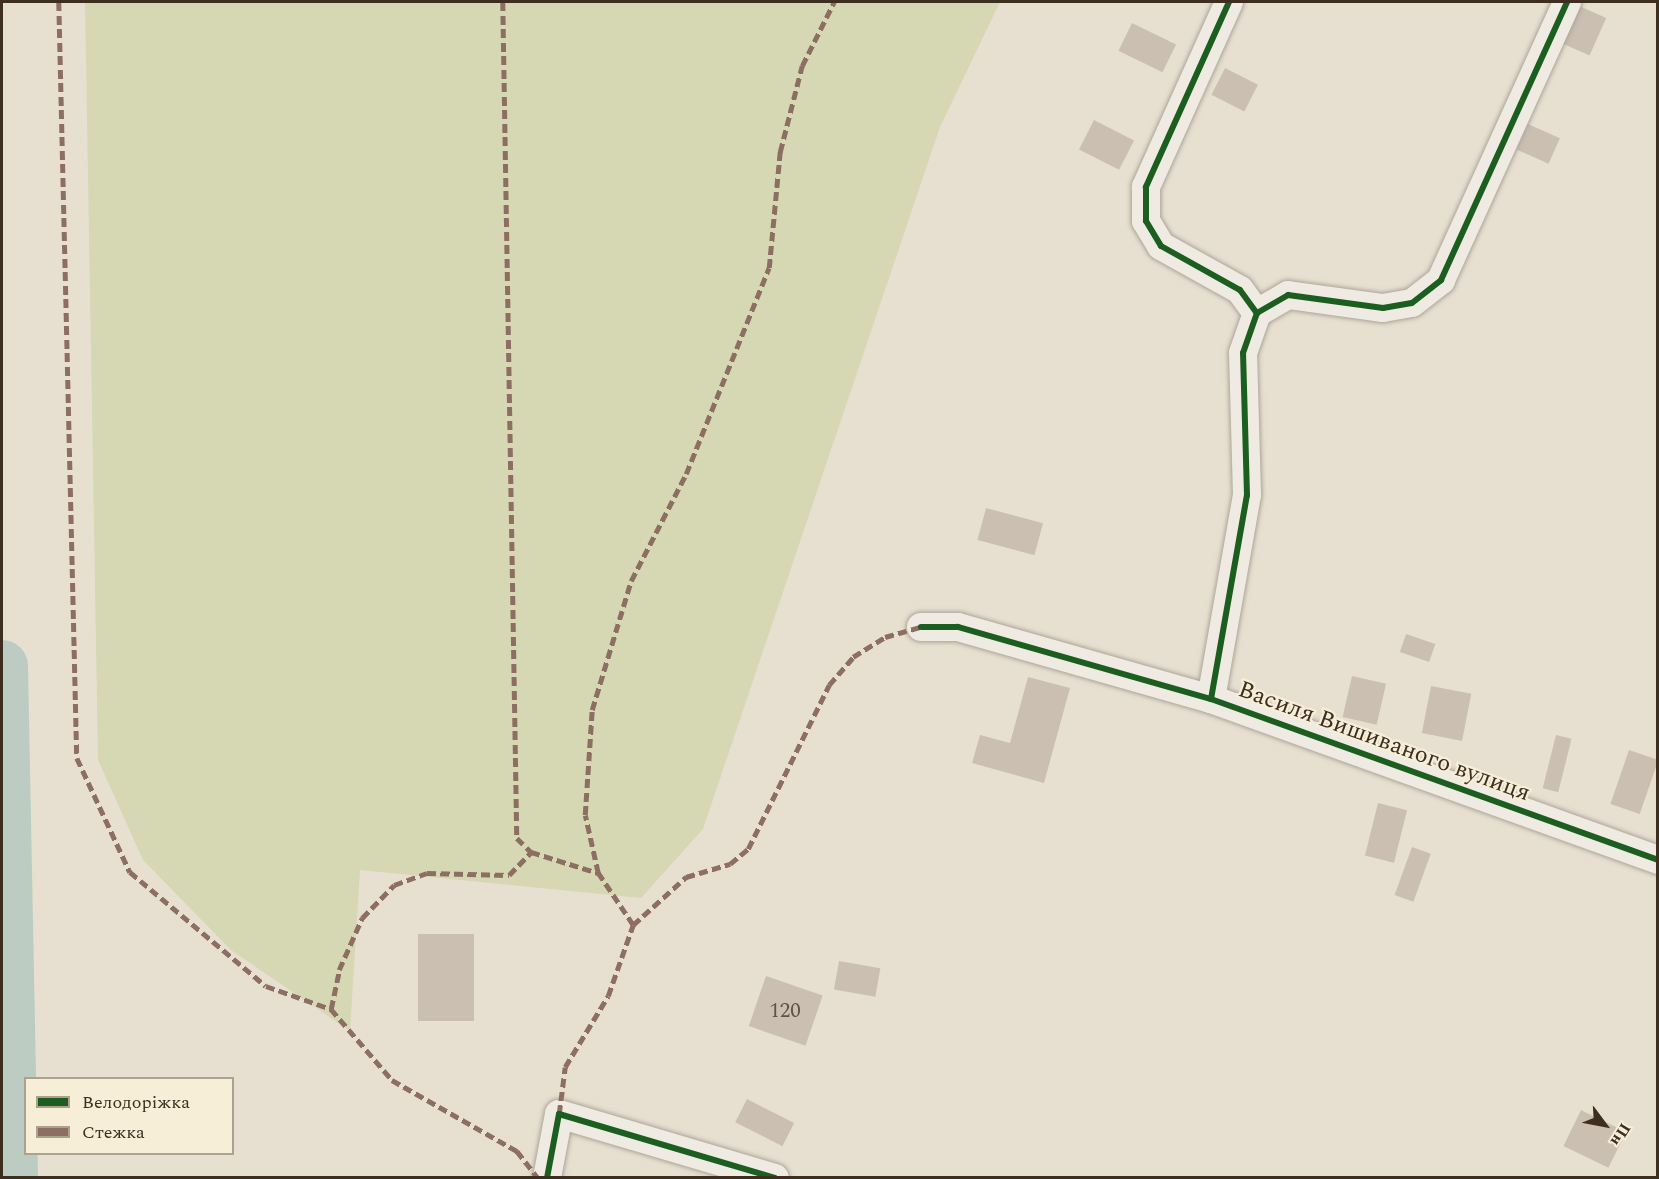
<!DOCTYPE html>
<html>
<head>
<meta charset="utf-8">
<style>
  body { margin:0 }
  #map { position:relative; width:1659px; height:1179px; overflow:hidden; background:#e7e0d1; font-family:Spectral,serif }
  div>[style] { position:absolute }
  [style*='--x'] { left:calc(var(--x)*1px); top:calc(var(--y)*1px); width:calc(var(--w)*1px); rotate:calc(var(--a)*1deg) }
  .green>* { inset:0; background:#d6d7b3 }
  .river>* { height:52px; margin:-26px; padding:0 26px; transform-origin:26px; border-radius:26px; background:#bcccc2 }
  .building>* { inset:0; background:#cbbfb2; transform-origin:0 0 }
  .roads { filter:drop-shadow(0 0 2px #ada599) drop-shadow(0 0 2px #ada599) }
  .street>* { height:28px; margin:-14px; padding:0 14px; transform-origin:14px; border-radius:14px; background:#efebe3 }
  .quiet>* { height:4.5px; margin-top:-2.25px; transform-origin:0; background:repeating-linear-gradient(90deg,#8d6e63 0 9px,transparent 0 13.5px) }
  .cycleway>* { height:6px; margin:-3px; padding:0 3px; transform-origin:3px; border-radius:3px; background:#1b5e20 }
  span { translate:-50% -50%; white-space:nowrap; text-align:center; line-height:1.15; -webkit-text-stroke:4.5px #f7eed8; paint-order:stroke }
  .number-label { font-size:21px; color:#605244 }
  .number-label span { -webkit-text-stroke-width:0 }
  .street-label { font-size:24px; color:#3d2e20 }
  .frame { position:absolute; inset:0; border:3px solid #3d2e20; pointer-events:none }
  .legend { position:absolute; left:24px; top:1077px; width:210px; height:78px; box-sizing:border-box; background:#f7eed8; border:2px solid #ada18e; margin:0; padding:8px 10px; list-style:none; font-size:18px; color:#3d2e20 }
  .legend li { display:flex; align-items:center; gap:12px; height:30px }
  .legend b { width:30px; border:2px solid #ada18e }
  .north { position:absolute; left:1575px; top:1095px; width:60px; height:60px; -webkit-text-stroke:4px #f7eed8; paint-order:stroke; rotate:122deg; font-size:16px; font-weight:700; line-height:24px; text-align:center; color:#3d2e20 }
  .north::after { content:''; display:block; margin:auto; width:21px; height:27px; background:#3d2e20; clip-path:polygon(50% 0,100% 100%,50% 72%,0 100%) }
</style>
</head>
<body>
<div id="map">
  <div class="green">
    <i style="clip-path:polygon(85px 2px,1000px 2px,940px 127px,703px 829px,641px 898px,360px 870px,350px 1031px,231px 950px,143px 860px,98px 760px)"></i>
  </div>
  <div class="river">
    <i style="--x:2;--y:666;--w:512;--a:88.88"></i>
  </div>
  <div class="building">
    <i style="left:1577px;top:5px;width:32px;height:41px;rotate:24deg"></i>
    <i style="left:1132px;top:23px;width:49px;height:31px;rotate:26deg"></i>
    <i style="left:1225px;top:68px;width:37px;height:30px;rotate:27deg"></i>
    <i style="left:1094px;top:120px;width:45px;height:33px;rotate:27deg"></i>
    <i style="left:1528px;top:124px;width:35px;height:28px;rotate:24deg"></i>
    <i style="left:986px;top:508px;width:59px;height:33px;rotate:15deg"></i>
    <i style="left:1406px;top:634px;width:31px;height:19px;rotate:19deg"></i>
    <i style="left:1352px;top:676px;width:35px;height:42px;rotate:13deg"></i>
    <i style="clip-path:polygon(1028px 677px,1070px 688px,1044px 783px,972px 763px,980px 735px,1010px 743px)"></i>
    <i style="left:1431px;top:686px;width:41px;height:48px;rotate:11deg"></i>
    <i style="left:1556px;top:735px;width:16px;height:55px;rotate:14deg"></i>
    <i style="left:1629px;top:750px;width:31px;height:57px;rotate:19deg"></i>
    <i style="left:1378px;top:803px;width:30px;height:54px;rotate:14deg"></i>
    <i style="left:1412px;top:847px;width:20px;height:51px;rotate:20deg"></i>
    <i style="left:418px;top:934px;width:56px;height:87px"></i>
    <i style="left:839px;top:961px;width:42px;height:29px;rotate:10deg"></i>
    <i style="left:766px;top:976px;width:60px;height:53px;rotate:19deg"></i>
    <i style="left:747px;top:1099px;width:53px;height:26px;rotate:27deg"></i>
    <i style="left:1581px;top:1110px;width:50px;height:40px;rotate:26deg"></i>
  </div>
  <div class="roads">
    <div class="street">
      <i style="--x:1229;--y:2;--w:203;--a:114.2"></i>
      <i style="--x:1146;--y:187;--w:34;--a:90"></i>
      <i style="--x:1146;--y:221;--w:29;--a:59"></i>
      <i style="--x:1161;--y:246;--w:90;--a:29.1"></i>
      <i style="--x:1240;--y:290;--w:29;--a:54"></i>
      <i style="--x:921;--y:627;--w:37;--a:0"></i>
      <i style="--x:958;--y:627;--w:263;--a:15.9"></i>
      <i style="--x:1211;--y:699;--w:475;--a:19.8"></i>
      <i style="--x:1211;--y:699;--w:207;--a:-80"></i>
      <i style="--x:1247;--y:495;--w:142;--a:-91.6"></i>
      <i style="--x:1243;--y:353;--w:42;--a:-70.7"></i>
      <i style="--x:1257;--y:313;--w:36;--a:-30"></i>
      <i style="--x:1288;--y:295;--w:96;--a:7.8"></i>
      <i style="--x:1383;--y:308;--w:29;--a:-10"></i>
      <i style="--x:1412;--y:303;--w:37;--a:-38"></i>
      <i style="--x:1441;--y:280;--w:305;--a:-65.6"></i>
      <i style="--x:547;--y:1178;--w:65;--a:-79.4"></i>
      <i style="--x:559;--y:1114;--w:225;--a:16.5"></i>
    </div>
  </div>
  <div class="quiet">
    <i style="--x:59;--y:2;--w:756;--a:88.64"></i>
    <i style="--x:77;--y:758;--w:126;--a:65.1"></i>
    <i style="--x:130;--y:872;--w:177;--a:40"></i>
    <i style="--x:266;--y:986;--w:69;--a:19.5"></i>
    <i style="--x:331;--y:1009;--w:94;--a:49.3"></i>
    <i style="--x:392;--y:1080;--w:144;--a:29.6"></i>
    <i style="--x:517;--y:1151;--w:34;--a:52"></i>
    <i style="--x:503;--y:2;--w:836;--a:89.04"></i>
    <i style="--x:517;--y:838;--w:20;--a:45"></i>
    <i style="--x:531;--y:852;--w:70;--a:17.4"></i>
    <i style="--x:633;--y:925;--w:63;--a:-123.9"></i>
    <i style="--x:598;--y:873;--w:59;--a:-102.6"></i>
    <i style="--x:585;--y:815;--w:105;--a:-86.2"></i>
    <i style="--x:592;--y:710;--w:135;--a:-73.2"></i>
    <i style="--x:631;--y:581;--w:120;--a:-62.8"></i>
    <i style="--x:686;--y:474;--w:222;--a:-68.1"></i>
    <i style="--x:769;--y:268;--w:117;--a:-84.6"></i>
    <i style="--x:780;--y:152;--w:89;--a:-75.7"></i>
    <i style="--x:802;--y:66;--w:72;--a:-63.4"></i>
    <i style="--x:331;--y:1009;--w:40;--a:-78"></i>
    <i style="--x:339;--y:970;--w:57;--a:-66.1"></i>
    <i style="--x:362;--y:918;--w:46;--a:-45.9"></i>
    <i style="--x:394;--y:885;--w:35;--a:-20"></i>
    <i style="--x:427;--y:873;--w:82;--a:1.4"></i>
    <i style="--x:509;--y:875;--w:32;--a:-46"></i>
    <i style="--x:559;--y:1114;--w:47;--a:-82.7"></i>
    <i style="--x:565;--y:1067;--w:83;--a:-58.8"></i>
    <i style="--x:608;--y:996;--w:75;--a:-70.6"></i>
    <i style="--x:633;--y:925;--w:72;--a:-42.2"></i>
    <i style="--x:686;--y:877;--w:46;--a:-16.5"></i>
    <i style="--x:730;--y:864;--w:23;--a:-40"></i>
    <i style="--x:748;--y:849;--w:183;--a:-63.7"></i>
    <i style="--x:829;--y:685;--w:37;--a:-49"></i>
    <i style="--x:853;--y:657;--w:38;--a:-32"></i>
    <i style="--x:885;--y:637;--w:37;--a:-16"></i>
  </div>
  <div class="cycleway">
    <i style="--x:1229;--y:2;--w:203;--a:114.2"></i>
    <i style="--x:1146;--y:187;--w:34;--a:90"></i>
    <i style="--x:1146;--y:221;--w:29;--a:59"></i>
    <i style="--x:1161;--y:246;--w:90;--a:29.1"></i>
    <i style="--x:1240;--y:290;--w:29;--a:54"></i>
    <i style="--x:921;--y:627;--w:37;--a:0"></i>
    <i style="--x:958;--y:627;--w:263;--a:15.9"></i>
    <i style="--x:1211;--y:699;--w:475;--a:19.8"></i>
    <i style="--x:1211;--y:699;--w:207;--a:-80"></i>
    <i style="--x:1247;--y:495;--w:142;--a:-91.6"></i>
    <i style="--x:1243;--y:353;--w:42;--a:-70.7"></i>
    <i style="--x:1257;--y:313;--w:36;--a:-30"></i>
    <i style="--x:1288;--y:295;--w:96;--a:7.8"></i>
    <i style="--x:1383;--y:308;--w:29;--a:-10"></i>
    <i style="--x:1412;--y:303;--w:37;--a:-38"></i>
    <i style="--x:1441;--y:280;--w:305;--a:-65.6"></i>
    <i style="--x:547;--y:1178;--w:65;--a:-79.4"></i>
    <i style="--x:559;--y:1114;--w:225;--a:16.5"></i>
  </div>
  <div class="number-label">
    <span style="left:785px;top:1011px">120</span>
  </div>
  <div class="street-label">
    <span style="left:1384px;top:742px;rotate:20deg">Василя Вишиваного вулиця</span>
  </div>
  <div class="frame"></div>
  <ul class="legend">
  <li><b style="height:8px;background:#1b5e20"></b>Велодоріжка</li>
  <li><b style="height:8px;background:#8d6e63"></b>Стежка</li>
  </ul>
  <div class="north">Пн</div>
</div>
</body>
</html>
